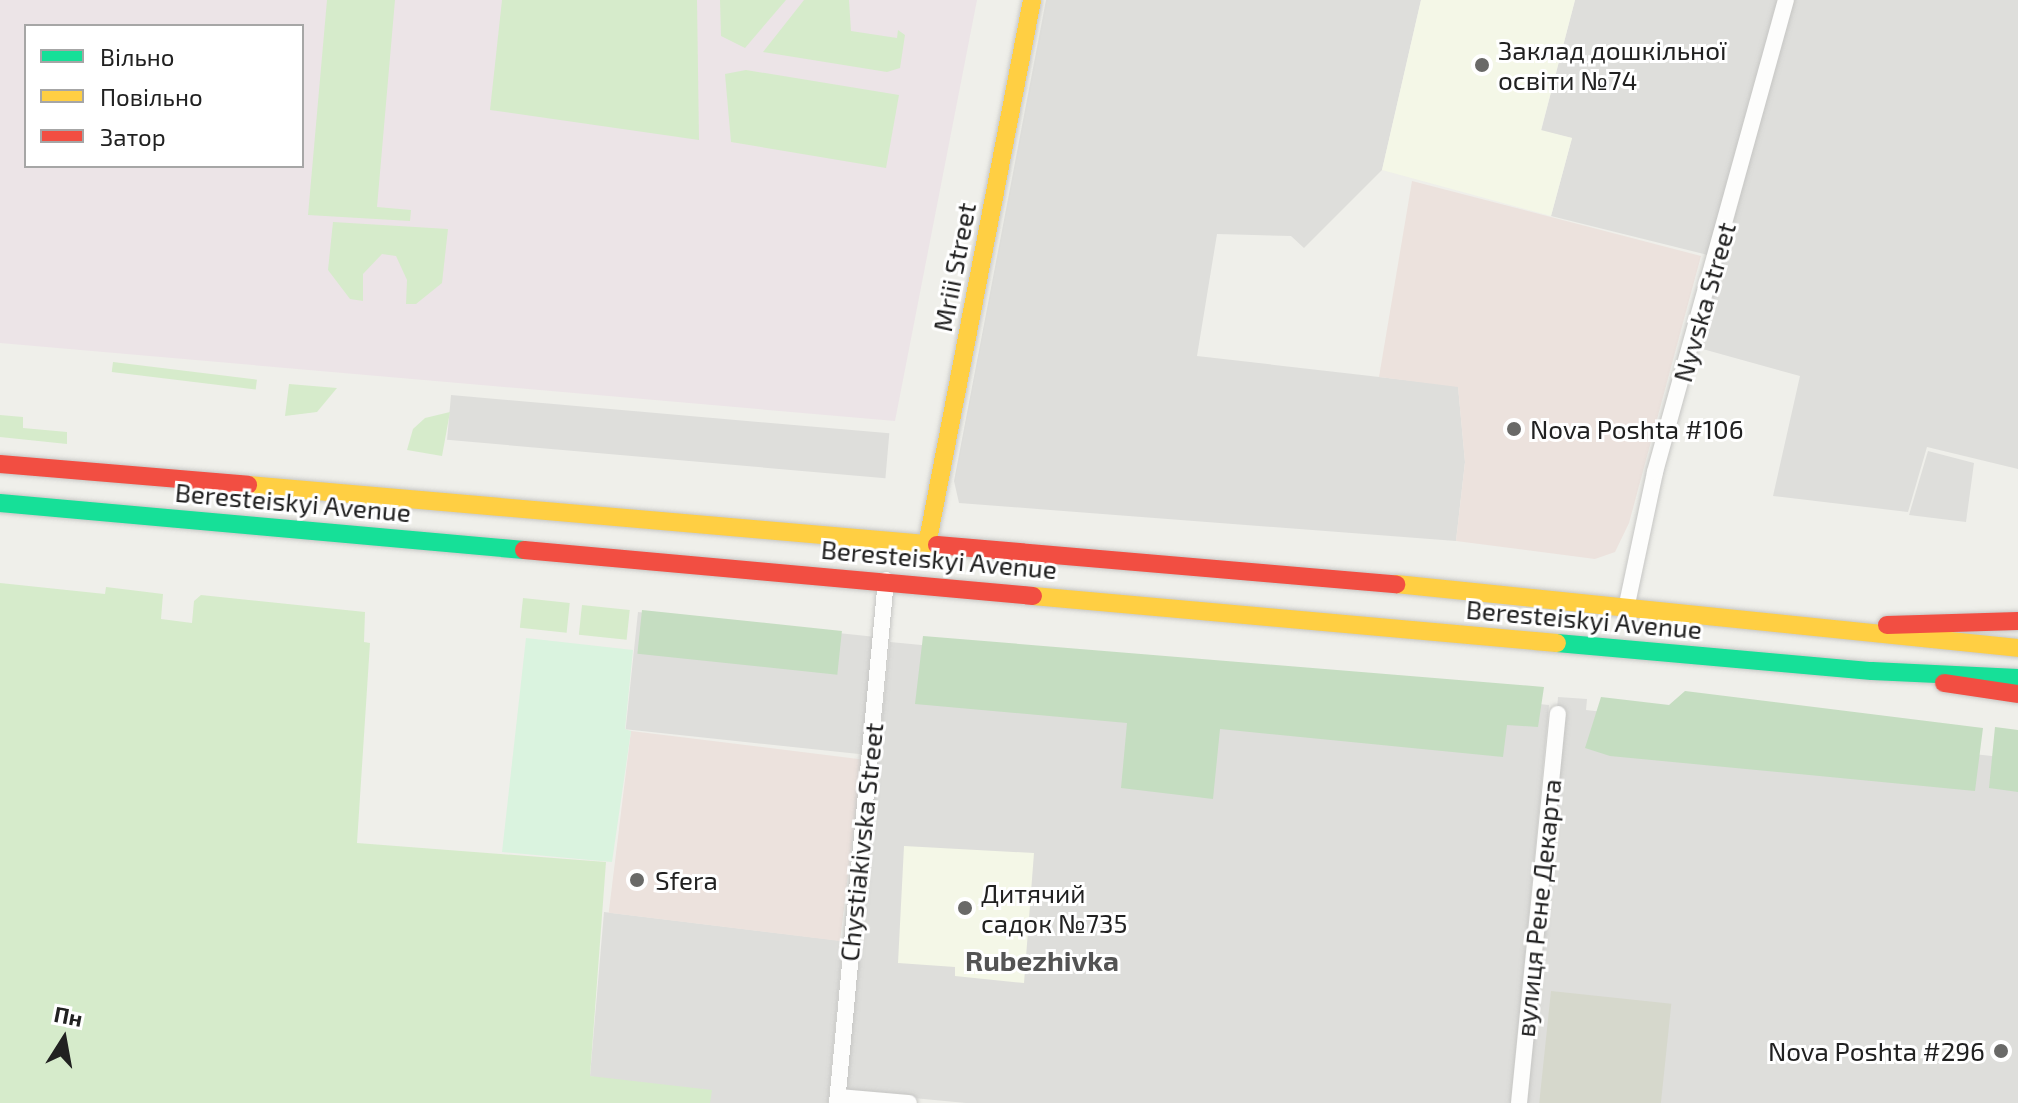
<!DOCTYPE html>
<html>
<head>
<meta charset="utf-8">
<style>
  body { margin:0 }
  #map { position:relative; width:2018px; height:1103px; overflow:hidden; background:#efefea; font-family:"Exo 2",sans-serif }
  div>[style] { position:absolute }
  [style*='--x'] { left:calc(var(--x)*1px); top:calc(var(--y)*1px); width:calc(var(--w)*1px); rotate:calc(var(--a)*1deg) }
  .residential>* { inset:0; background:#dededb; transform-origin:0 0 }
  .commercial>* { inset:0; background:#ece2dd; transform-origin:0 0 }
  .industrial>* { inset:0; background:#ece4e7 }
  .education>* { inset:0; background:#f4f7e7 }
  .construction>* { inset:0; background:#d6d8cc; transform-origin:0 0 }
  .grass>* { inset:0; background:#d6ebcb; transform-origin:0 0 }
  .forest>* { inset:0; background:#c5ddc1; transform-origin:0 0 }
  .park>* { inset:0; background:#daf3df }
  .roads { filter:drop-shadow(0 0 2px #c6c6c4) drop-shadow(0 0 2px #c6c6c4) }
  .street>* { height:16px; margin:-8px; padding:0 8px; transform-origin:8px; border-radius:8px; background:#fdfdfc }
  .fast>* { height:18px; margin:-9px; padding:0 9px; transform-origin:9px; border-radius:9px; background:#16e098 }
  .slow>* { height:18px; margin:-9px; padding:0 9px; transform-origin:9px; border-radius:9px; background:#ffcf43 }
  .jam>* { height:18px; margin:-9px; padding:0 9px; transform-origin:9px; border-radius:9px; background:#f24e42 }
  .dots>* { width:22px; height:22px; translate:-50% -50%; box-sizing:border-box; border:4px solid #fff; border-radius:50% }
  span { translate:-50% -50%; white-space:nowrap; text-align:center; line-height:1.15; -webkit-text-stroke:6px #fff; paint-order:stroke }
  .poi-label { font-size:26px; color:#212121 }
  .left { translate:0 -50%; text-align:left }
  .right { translate:-100% -50%; text-align:right }
  .street-label { font-size:26px; color:#212121 }
  .neighbourhood-label { font-size:28px; color:#545454; font-weight:700 }
  .legend { position:absolute; left:24px; top:24px; width:280px; height:144px; box-sizing:border-box; background:#fff; border:2px solid #a6a6a6; margin:0; padding:10px 14px; list-style:none; font-size:24px; color:#212121 }
  .legend li { display:flex; align-items:center; gap:16px; height:40px }
  .legend b { width:40px; border:2px solid #a6a6a6 }
  .north { position:absolute; left:24px; top:999px; width:80px; height:80px; -webkit-text-stroke:6px #fff; paint-order:stroke; rotate:11deg; font-size:22px; font-weight:700; line-height:32px; text-align:center; color:#212121 }
  .north::after { content:''; display:block; margin:auto; width:28px; height:36px; background:#212121; clip-path:polygon(50% 0,100% 100%,50% 72%,0 100%) }
</style>
</head>
<body>
<div id="map">
  <div class="residential">
    <i style="clip-path:polygon(1046px 0,1421px 0,1382px 170px,1304px 248px,1291px 236px,1217px 234px,1197px 356px,1458px 386px,1465px 462px,1456px 541px,959px 503px,954px 481px)"></i>
    <i style="clip-path:polygon(1575px 0,1778px 0,1712px 256px,1551px 216px,1572px 138px,1541px 131px)"></i>
    <i style="clip-path:polygon(1793px 0,2018px 0,2018px 469px,1927px 447px,1908px 512px,1773px 496px,1800px 376px,1699px 348px)"></i>
    <i style="left:451px;top:395px;width:440px;height:45px;rotate:5deg"></i>
    <i style="clip-path:polygon(1928px 451px,1974px 463px,1966px 522px,1909px 515px)"></i>
    <i style="left:638px;top:612px;width:237px;height:118px;rotate:6deg"></i>
    <i style="clip-path:polygon(890px 642px,1549px 705px,1511px 1103px,966px 1103px,850px 1092px,844px 1087px)"></i>
    <i style="clip-path:polygon(1558px 697px,1587px 699px,1586px 710px,2018px 759px,2018px 1103px,1525px 1103px)"></i>
    <i style="clip-path:polygon(604px 912px,843px 941px,828px 1103px,697px 1103px,590px 1076px)"></i>
  </div>
  <div class="commercial">
    <i style="clip-path:polygon(1412px 181px,1701px 256px,1629px 523px,1615px 552px,1595px 559px,1456px 541px,1465px 462px,1458px 387px,1379px 377px)"></i>
    <i style="left:631px;top:731px;width:233px;height:183px;rotate:7deg"></i>
  </div>
  <div class="industrial">
    <i style="clip-path:polygon(evenodd,0 0,977px 0,895px 421px,0 343px,0 0,26px 26px,302px 26px,302px 166px,26px 166px,26px 26px)"></i>
  </div>
  <div class="education">
    <i style="clip-path:polygon(1421px 0,1575px 0,1541px 130px,1572px 138px,1551px 216px,1382px 170px)"></i>
    <i style="clip-path:polygon(904px 846px,1034px 853px,1024px 983px,955px 976px,955px 967px,898px 963px)"></i>
  </div>
  <div class="construction">
    <i style="left:1551px;top:991px;width:121px;height:113px;rotate:6deg"></i>
  </div>
  <div class="grass">
    <i style="clip-path:polygon(327px 0,395px 0,377px 207px,411px 210px,410px 221px,308px 215px)"></i>
    <i style="clip-path:polygon(502px 0,697px 0,699px 140px,490px 110px)"></i>
    <i style="clip-path:polygon(720px 0,786px 0,745px 48px,721px 36px)"></i>
    <i style="clip-path:polygon(804px 0,849px 0,851px 31px,897px 38px,898px 30px,905px 35px,900px 68px,887px 72px,763px 52px)"></i>
    <i style="clip-path:polygon(746px 70px,899px 95px,886px 168px,731px 142px,725px 74px)"></i>
    <i style="clip-path:polygon(333px 222px,448px 229px,442px 283px,416px 304px,406px 304px,407px 280px,396px 256px,382px 254px,363px 274px,363px 301px,350px 299px,328px 270px)"></i>
    <i style="left:113px;top:362px;width:145px;height:10px;rotate:7deg"></i>
    <i style="clip-path:polygon(289px 384px,337px 388px,317px 412px,285px 416px)"></i>
    <i style="clip-path:polygon(450px 412px,442px 456px,407px 450px,413px 429px,425px 418px)"></i>
    <i style="clip-path:polygon(0 415px,23px 417px,23px 428px,67px 432px,67px 444px,0 437px)"></i>
    <i style="clip-path:polygon(0 583px,105px 594px,106px 587px,163px 594px,161px 619px,192px 623px,194px 601px,201px 595px,365px 612px,364px 642px,370px 643px,357px 843px,606px 862px,590px 1076px,712px 1090px,710px 1103px,0 1103px)"></i>
    <i style="left:523px;top:598px;width:47px;height:30px;rotate:6deg"></i>
    <i style="left:582px;top:605px;width:48px;height:30px;rotate:6deg"></i>
  </div>
  <div class="forest">
    <i style="left:642px;top:610px;width:201px;height:44px;rotate:6deg"></i>
    <i style="clip-path:polygon(923px 636px,1544px 687px,1538px 727px,1507px 725px,1503px 757px,1220px 729px,1213px 799px,1121px 788px,1127px 723px,915px 704px)"></i>
    <i style="clip-path:polygon(1685px 691px,1983px 728px,1975px 791px,1610px 756px,1585px 748px,1601px 697px,1669px 705px)"></i>
    <i style="clip-path:polygon(1995px 727px,2018px 730px,2018px 792px,1989px 788px)"></i>
  </div>
  <div class="park">
    <i style="clip-path:polygon(526px 638px,633px 650px,625px 729px,631px 731px,612px 862px,502px 852px)"></i>
  </div>
  <div class="roads">
    <div class="street">
      <i style="--x:1627;--y:604;--w:135;--a:-78"></i>
      <i style="--x:1655;--y:472;--w:490;--a:-74.5"></i>
      <i style="--x:838;--y:1097;--w:71;--a:4.8"></i>
      <i style="--x:837;--y:1103;--w:525;--a:-84.65"></i>
      <i style="--x:1519;--y:1103;--w:391;--a:-84.3"></i>
    </div>
    <div class="fast">
      <i style="--x:0;--y:503;--w:526;--a:5.13"></i>
      <i style="--x:1557;--y:643;--w:316;--a:5.1"></i>
      <i style="--x:1872;--y:671;--w:146;--a:2.7"></i>
    </div>
    <div class="slow">
      <i style="--x:248;--y:485;--w:692;--a:4.98"></i>
      <i style="--x:927;--y:545;--w:555;--a:-79.09"></i>
      <i style="--x:1396;--y:584;--w:625;--a:5.87"></i>
      <i style="--x:1033;--y:596;--w:526;--a:5.13"></i>
    </div>
    <div class="jam">
      <i style="--x:0;--y:464;--w:249;--a:4.8"></i>
      <i style="--x:937;--y:545;--w:461;--a:4.9"></i>
      <i style="--x:524;--y:550;--w:511;--a:5.16"></i>
      <i style="--x:1887;--y:625;--w:131;--a:-1.7"></i>
      <i style="--x:1944;--y:683;--w:75;--a:8.5"></i>
    </div>
  </div>
  <div class="dots">
    <i style="left:1482px;top:65px;background:#696967"></i>
    <i style="left:1514px;top:429px;background:#696967"></i>
    <i style="left:637px;top:880px;background:#696967"></i>
    <i style="left:965px;top:908px;background:#696967"></i>
    <i style="left:2001px;top:1051px;background:#696967"></i>
  </div>
  <div class="poi-label">
    <span class="left" style="left:1498px;top:65px">Заклад дошкільної<br>освіти №74</span>
    <span class="left" style="left:1530px;top:429px">Nova Poshta #106</span>
    <span class="left" style="left:655px;top:880px">Sfera</span>
    <span class="left" style="left:981px;top:908px">Дитячий<br>садок №735</span>
    <span class="right" style="left:1985px;top:1051px">Nova Poshta #296</span>
  </div>
  <div class="street-label">
    <span style="left:954px;top:267px;rotate:-79deg">Mriii Street</span>
    <span style="left:1704px;top:302px;rotate:-74deg">Nyvska Street</span>
    <span style="left:293px;top:502px;rotate:5deg">Beresteiskyi Avenue</span>
    <span style="left:939px;top:559px;rotate:5deg">Beresteiskyi Avenue</span>
    <span style="left:1584px;top:619px;rotate:5deg">Beresteiskyi Avenue</span>
    <span style="left:861px;top:842px;rotate:-84deg">Chystiakivska Street</span>
    <span style="left:1538px;top:908px;rotate:-84deg">вулиця Рене Декарта</span>
  </div>
  <div class="neighbourhood-label">
    <span style="left:1042px;top:960px">Rubezhivka</span>
  </div>
  <ul class="legend">
  <li><b style="height:10px;background:#16e098"></b>Вільно</li>
  <li><b style="height:10px;background:#ffcf43"></b>Повільно</li>
  <li><b style="height:10px;background:#f24e42"></b>Затор</li>
  </ul>
  <div class="north">Пн</div>
</div>
</body>
</html>
